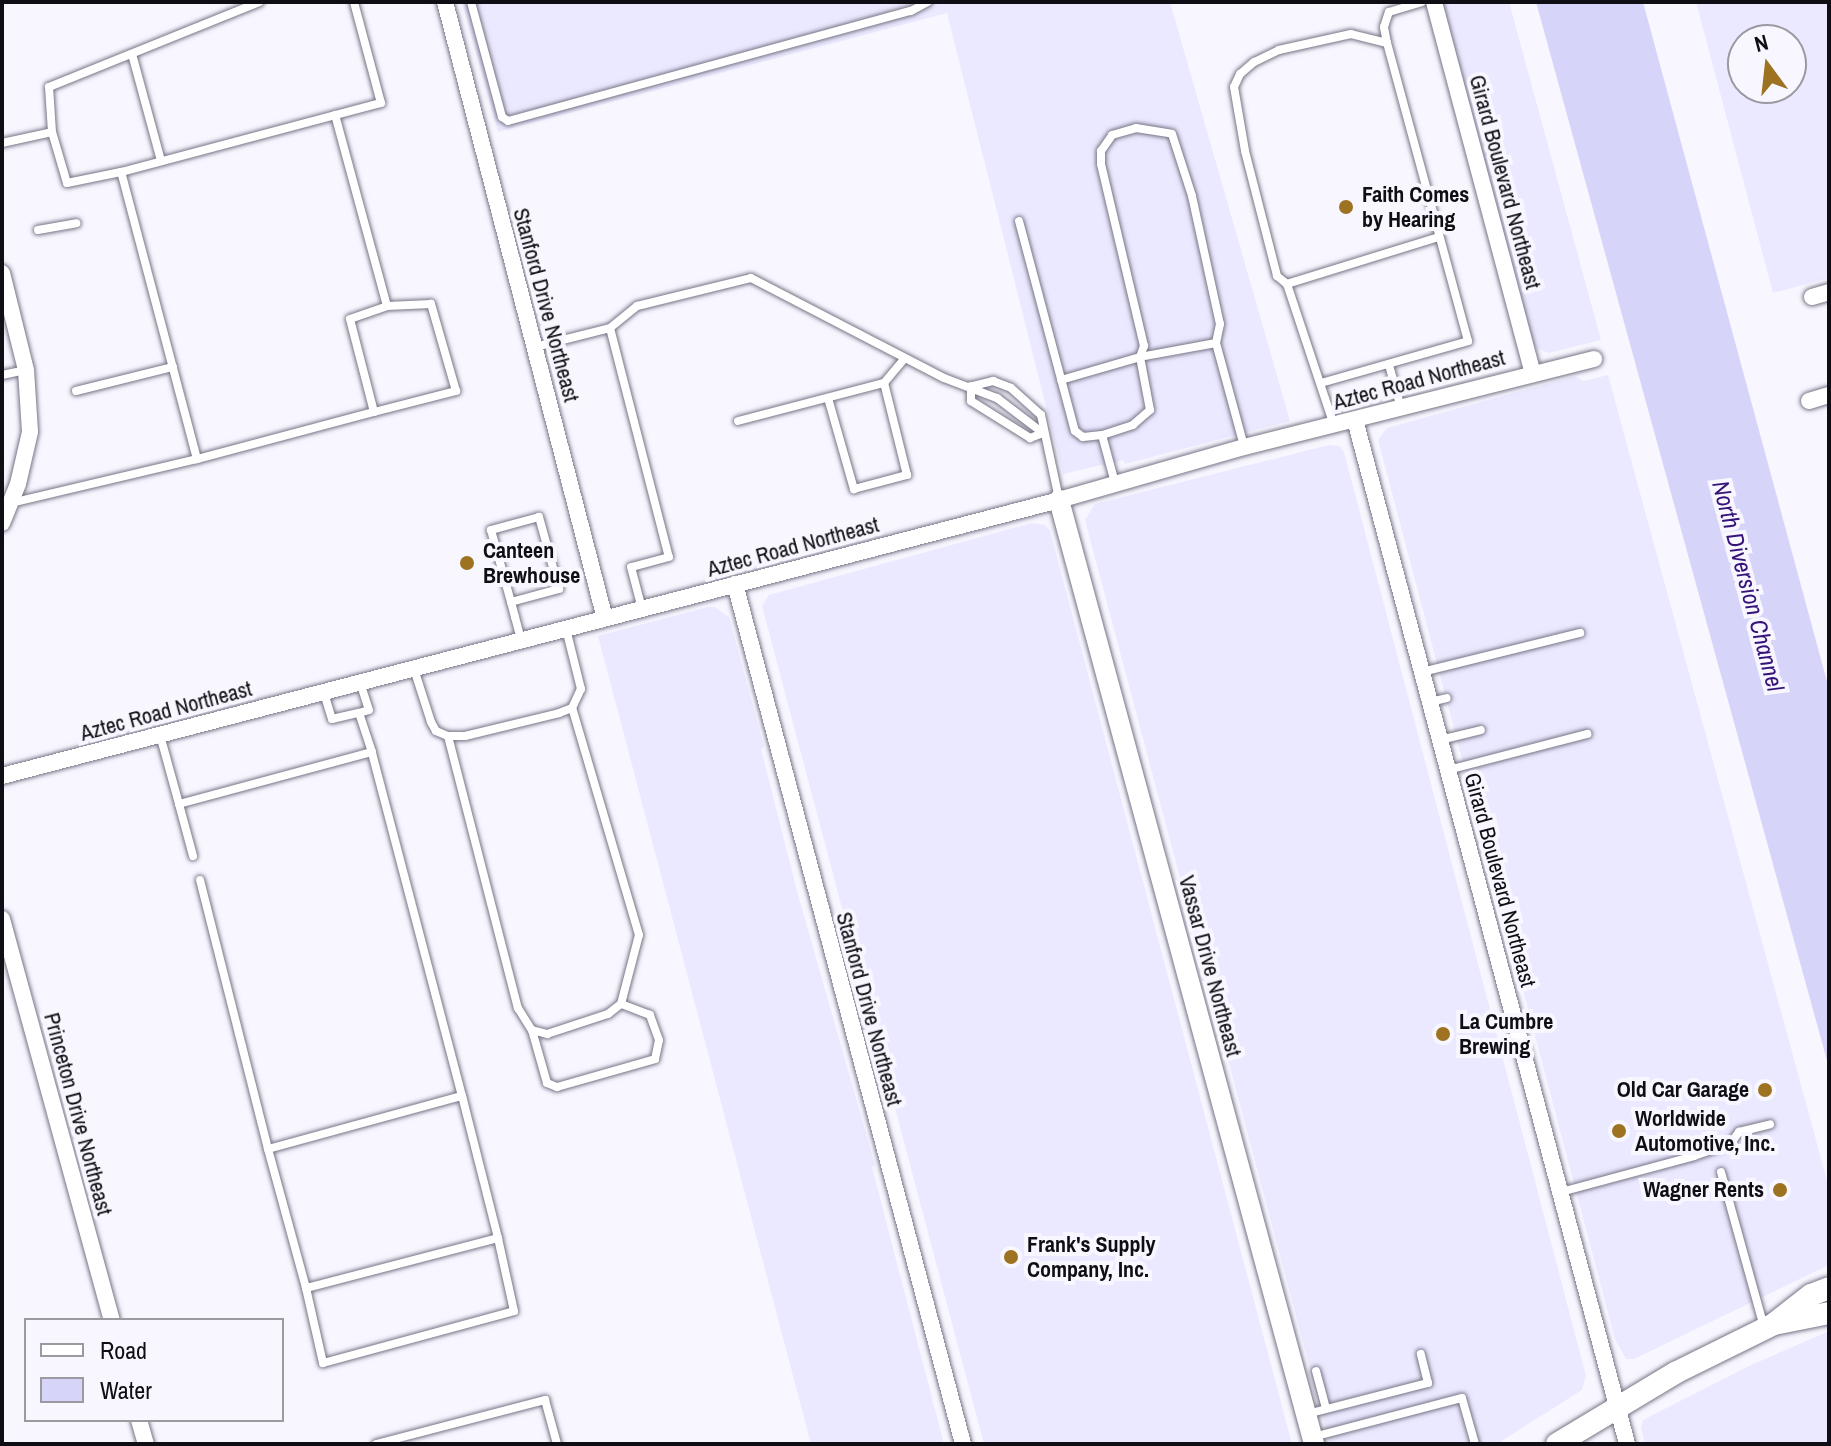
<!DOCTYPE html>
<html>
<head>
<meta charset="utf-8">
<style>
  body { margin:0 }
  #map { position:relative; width:1831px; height:1446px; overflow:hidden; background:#f8f7ff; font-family:"Archivo Narrow",sans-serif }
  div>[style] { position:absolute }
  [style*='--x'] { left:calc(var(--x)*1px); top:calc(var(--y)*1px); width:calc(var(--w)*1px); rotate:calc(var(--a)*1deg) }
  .built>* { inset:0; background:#ebe9ff }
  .water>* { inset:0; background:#d7d4f9 }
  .roads { filter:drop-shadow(0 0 2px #767586) drop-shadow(0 0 2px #767586) }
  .service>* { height:8px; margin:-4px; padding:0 4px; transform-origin:4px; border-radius:4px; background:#fff }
  .minor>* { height:16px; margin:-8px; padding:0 8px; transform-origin:8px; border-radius:8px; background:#fff }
  .tertiary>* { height:20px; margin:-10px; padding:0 10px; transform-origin:10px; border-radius:10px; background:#fff }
  .secondary>* { height:22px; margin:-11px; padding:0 11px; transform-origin:11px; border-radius:11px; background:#fff }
  .dots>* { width:22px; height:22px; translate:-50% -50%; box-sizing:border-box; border:4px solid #f8f7ff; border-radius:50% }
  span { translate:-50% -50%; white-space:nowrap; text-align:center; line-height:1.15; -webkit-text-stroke:8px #f8f7ff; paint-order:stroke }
  .street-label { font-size:22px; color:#0f0e14 }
  .poi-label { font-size:22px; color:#0f0e14; font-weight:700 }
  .left { translate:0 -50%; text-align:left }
  .right { translate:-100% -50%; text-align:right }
  .water-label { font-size:24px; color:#351379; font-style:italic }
  .frame { position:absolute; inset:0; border:4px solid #0f0e14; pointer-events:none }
  .legend { position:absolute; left:24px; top:1318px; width:260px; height:104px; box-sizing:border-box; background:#f8f7ff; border:2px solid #9b9aa1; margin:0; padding:10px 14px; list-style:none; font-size:24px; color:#0f0e14 }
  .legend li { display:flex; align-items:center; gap:16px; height:40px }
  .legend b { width:40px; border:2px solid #9b9aa1 }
  .north { position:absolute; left:1727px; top:24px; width:80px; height:80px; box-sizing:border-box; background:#f8f7ff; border:2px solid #9b9aa1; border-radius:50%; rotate:345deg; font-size:22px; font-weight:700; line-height:32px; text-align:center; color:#0f0e14 }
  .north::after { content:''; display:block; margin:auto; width:28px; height:36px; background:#9d7221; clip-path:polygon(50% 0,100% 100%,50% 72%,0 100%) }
</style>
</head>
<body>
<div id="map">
  <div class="built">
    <i style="clip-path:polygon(462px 2px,1170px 2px,1290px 421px,1125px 464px,1123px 460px,1063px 474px,947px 13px,498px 132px)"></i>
    <i style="clip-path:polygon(1440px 2px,1509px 2px,1601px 340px,1549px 353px,1534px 347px)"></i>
    <i style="clip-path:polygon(evenodd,1696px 2px,1829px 2px,1829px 278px,1773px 293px,1696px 2px,1743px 40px,1791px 40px,1791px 88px,1743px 88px,1743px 40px)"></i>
    <i style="clip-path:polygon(1608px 375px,1829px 1188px,1829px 1265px,1634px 1359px,1626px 1359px,1615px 1339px,1378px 440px,1387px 428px,1575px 376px,1583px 381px)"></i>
    <i style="clip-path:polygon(1329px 445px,1339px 446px,1344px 452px,1586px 1376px,1582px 1390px,1497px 1444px,1330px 1444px,1085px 520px,1095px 504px)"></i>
    <i style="clip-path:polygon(1032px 523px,1045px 525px,1050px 531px,1292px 1444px,984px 1444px,762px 606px,769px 595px)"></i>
    <i style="clip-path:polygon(708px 607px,715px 607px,729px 617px,764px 747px,761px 749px,797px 891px,875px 1165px,872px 1167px,944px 1444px,811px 1444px,598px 636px)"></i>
    <i style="clip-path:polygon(1829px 1331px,1829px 1444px,1645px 1444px,1641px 1427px,1643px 1420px,1749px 1366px)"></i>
  </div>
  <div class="water">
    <i style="clip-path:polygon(1536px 2px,1643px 2px,1829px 689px,1829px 1068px)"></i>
  </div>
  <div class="roads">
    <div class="service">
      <i style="--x:471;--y:2;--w:119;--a:74.9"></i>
      <i style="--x:502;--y:117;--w:7;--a:34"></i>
      <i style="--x:508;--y:121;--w:418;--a:-15.3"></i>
      <i style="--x:911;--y:11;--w:19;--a:-28"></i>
      <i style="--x:1387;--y:43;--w:16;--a:-101"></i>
      <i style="--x:1384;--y:27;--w:16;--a:-72"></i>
      <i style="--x:1389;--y:12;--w:34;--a:-17"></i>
      <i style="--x:132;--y:54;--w:111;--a:74.8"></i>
      <i style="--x:1136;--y:128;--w:36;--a:9"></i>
      <i style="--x:1172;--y:134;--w:65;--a:72.1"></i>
      <i style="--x:1192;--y:196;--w:131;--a:77.7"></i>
      <i style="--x:1220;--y:324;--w:19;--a:102"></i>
      <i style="--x:1216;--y:343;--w:77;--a:169.6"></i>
      <i style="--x:1140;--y:357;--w:12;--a:-70"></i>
      <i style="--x:1144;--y:346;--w:187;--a:-103.3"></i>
      <i style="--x:1101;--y:164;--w:13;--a:-90"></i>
      <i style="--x:1101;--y:151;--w:19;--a:-55"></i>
      <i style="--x:1112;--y:135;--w:25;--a:-16"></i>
      <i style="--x:52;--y:132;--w:53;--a:73.6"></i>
      <i style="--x:67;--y:183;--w:55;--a:-11.5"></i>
      <i style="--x:2;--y:143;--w:51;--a:-12.4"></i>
      <i style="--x:52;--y:132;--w:45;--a:-93.8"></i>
      <i style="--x:49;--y:87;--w:227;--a:-22"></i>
      <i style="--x:1019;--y:221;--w:217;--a:75.1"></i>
      <i style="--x:1075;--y:431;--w:10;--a:37"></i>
      <i style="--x:1083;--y:437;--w:19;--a:-6"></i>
      <i style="--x:1102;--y:435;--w:50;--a:74.8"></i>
      <i style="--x:38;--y:230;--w:39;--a:-10"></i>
      <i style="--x:1287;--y:284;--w:159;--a:-17.2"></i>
      <i style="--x:610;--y:328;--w:35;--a:-39"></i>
      <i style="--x:637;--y:306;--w:117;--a:-13.8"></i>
      <i style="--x:751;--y:278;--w:217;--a:27.4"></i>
      <i style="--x:944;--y:378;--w:57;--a:20.7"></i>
      <i style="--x:997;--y:398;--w:58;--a:37.3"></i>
      <i style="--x:1216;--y:343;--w:107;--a:74.8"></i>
      <i style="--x:535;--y:347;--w:77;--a:-14.2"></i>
      <i style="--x:610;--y:328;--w:236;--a:75.6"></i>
      <i style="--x:669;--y:557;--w:39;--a:165"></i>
      <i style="--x:631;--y:567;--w:43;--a:75.3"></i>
      <i style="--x:1389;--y:365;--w:45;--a:74.4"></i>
      <i style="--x:2;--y:375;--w:25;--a:-12"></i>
      <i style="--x:1061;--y:380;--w:82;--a:-16.2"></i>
      <i style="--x:1140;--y:357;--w:54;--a:79.3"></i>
      <i style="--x:1150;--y:410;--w:23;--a:139"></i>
      <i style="--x:1133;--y:425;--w:33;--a:162"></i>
      <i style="--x:1321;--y:383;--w:153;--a:-15.9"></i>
      <i style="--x:1468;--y:341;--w:309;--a:-105.2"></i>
      <i style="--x:1387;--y:43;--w:37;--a:-166"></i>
      <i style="--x:1351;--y:34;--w:74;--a:167.5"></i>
      <i style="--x:1279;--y:50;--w:28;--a:154"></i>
      <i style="--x:1254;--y:62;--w:18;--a:139"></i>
      <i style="--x:1240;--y:74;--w:14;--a:115"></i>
      <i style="--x:1234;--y:87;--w:65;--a:80.2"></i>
      <i style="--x:1245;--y:151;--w:129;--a:75.6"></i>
      <i style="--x:1277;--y:276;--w:13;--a:39"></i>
      <i style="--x:1287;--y:284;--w:149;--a:71.6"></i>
      <i style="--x:971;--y:386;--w:15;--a:90"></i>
      <i style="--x:971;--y:401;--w:70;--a:32.1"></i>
      <i style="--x:1030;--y:438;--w:14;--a:-21"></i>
      <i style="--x:973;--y:386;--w:21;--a:-14"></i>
      <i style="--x:993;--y:381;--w:19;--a:21"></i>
      <i style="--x:1011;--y:388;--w:40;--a:42"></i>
      <i style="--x:1041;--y:415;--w:86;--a:77.9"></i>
      <i style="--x:76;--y:391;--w:100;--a:-13.9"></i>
      <i style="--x:828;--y:398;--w:95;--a:74.1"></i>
      <i style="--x:854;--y:489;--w:55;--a:-14.8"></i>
      <i style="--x:907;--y:475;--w:95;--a:-104"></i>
      <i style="--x:374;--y:412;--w:85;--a:-14.4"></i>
      <i style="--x:456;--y:391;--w:91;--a:-106"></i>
      <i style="--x:431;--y:304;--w:44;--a:177.4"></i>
      <i style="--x:738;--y:421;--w:151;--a:-14.6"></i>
      <i style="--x:884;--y:383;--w:31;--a:-50"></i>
      <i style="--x:197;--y:459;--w:183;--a:-14.9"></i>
      <i style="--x:374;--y:412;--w:96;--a:-104.5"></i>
      <i style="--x:350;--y:319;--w:39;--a:-19"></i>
      <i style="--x:387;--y:306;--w:198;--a:-105.2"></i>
      <i style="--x:11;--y:503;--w:191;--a:-13.3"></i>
      <i style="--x:197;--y:459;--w:297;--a:-104.8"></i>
      <i style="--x:121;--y:172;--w:269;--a:-14.9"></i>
      <i style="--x:381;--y:103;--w:105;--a:-105"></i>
      <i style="--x:511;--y:602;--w:50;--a:-15.2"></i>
      <i style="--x:559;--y:589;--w:75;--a:-105.5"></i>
      <i style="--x:539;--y:517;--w:50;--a:164.8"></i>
      <i style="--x:491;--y:530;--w:75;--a:74.5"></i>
      <i style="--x:511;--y:602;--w:16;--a:75"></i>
      <i style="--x:515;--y:617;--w:24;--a:75"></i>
      <i style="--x:414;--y:669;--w:56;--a:72.2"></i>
      <i style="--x:431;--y:722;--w:10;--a:61"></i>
      <i style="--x:436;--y:731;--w:13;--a:23"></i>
      <i style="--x:448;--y:736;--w:17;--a:0"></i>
      <i style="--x:465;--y:736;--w:97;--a:-13.7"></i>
      <i style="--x:559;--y:713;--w:14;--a:-21"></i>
      <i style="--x:572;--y:708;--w:21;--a:-65"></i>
      <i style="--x:581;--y:689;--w:62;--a:-104"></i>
      <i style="--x:1422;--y:672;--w:163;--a:-13.9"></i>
      <i style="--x:324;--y:693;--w:27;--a:73"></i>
      <i style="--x:332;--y:719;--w:28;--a:-13"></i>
      <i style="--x:359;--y:713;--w:10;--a:-17"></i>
      <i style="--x:369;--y:710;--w:28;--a:-108"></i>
      <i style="--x:1430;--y:702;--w:17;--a:-13"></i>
      <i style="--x:160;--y:735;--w:72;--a:74.6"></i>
      <i style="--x:179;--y:804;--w:200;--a:-15.1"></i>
      <i style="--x:372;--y:752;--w:41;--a:-108.4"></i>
      <i style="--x:448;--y:736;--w:281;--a:75.6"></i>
      <i style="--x:518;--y:1008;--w:26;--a:58"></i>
      <i style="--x:532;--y:1030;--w:16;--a:15"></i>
      <i style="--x:547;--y:1034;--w:64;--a:-18.2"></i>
      <i style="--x:608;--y:1014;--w:16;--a:-38"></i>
      <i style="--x:621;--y:1004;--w:71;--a:-75.4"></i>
      <i style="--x:639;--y:935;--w:237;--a:-106.4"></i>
      <i style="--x:1440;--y:740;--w:42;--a:-13.7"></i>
      <i style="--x:1448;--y:770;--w:144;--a:-14.5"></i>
      <i style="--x:179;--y:804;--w:54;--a:74.9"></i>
      <i style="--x:200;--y:880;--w:277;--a:75.8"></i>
      <i style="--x:268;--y:1149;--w:201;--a:-15.3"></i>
      <i style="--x:462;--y:1096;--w:356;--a:-104.7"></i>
      <i style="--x:532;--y:1030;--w:55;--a:74.2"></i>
      <i style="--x:547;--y:1083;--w:11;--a:22"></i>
      <i style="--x:557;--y:1087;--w:102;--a:-15.9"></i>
      <i style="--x:655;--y:1059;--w:19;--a:-78"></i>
      <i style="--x:659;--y:1040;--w:27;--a:-110"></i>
      <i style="--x:650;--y:1015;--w:31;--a:-159"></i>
      <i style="--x:268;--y:1149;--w:144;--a:74.7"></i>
      <i style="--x:306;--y:1288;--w:198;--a:-14.6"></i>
      <i style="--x:498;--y:1238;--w:146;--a:-104.2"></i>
      <i style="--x:1721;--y:1172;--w:161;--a:74.5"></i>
      <i style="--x:1561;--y:1192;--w:138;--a:-15.1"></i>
      <i style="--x:1694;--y:1156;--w:39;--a:-19"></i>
      <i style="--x:1731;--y:1143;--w:14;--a:-54"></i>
      <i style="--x:1739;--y:1132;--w:32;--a:-14"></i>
      <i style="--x:306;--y:1288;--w:77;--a:77.2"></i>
      <i style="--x:323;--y:1363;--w:198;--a:-15.2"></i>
      <i style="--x:514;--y:1311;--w:75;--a:-102.4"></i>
      <i style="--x:1316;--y:1371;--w:38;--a:75"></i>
      <i style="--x:1307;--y:1414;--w:125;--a:-14.4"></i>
      <i style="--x:1428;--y:1383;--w:30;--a:-104"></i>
      <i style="--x:1313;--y:1437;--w:154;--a:-14.7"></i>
      <i style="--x:1462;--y:1398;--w:48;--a:74.2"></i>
      <i style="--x:376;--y:1444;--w:175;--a:-14.6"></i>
      <i style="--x:545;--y:1400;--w:46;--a:74.7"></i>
    </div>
    <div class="minor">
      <i style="--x:445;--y:2;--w:637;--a:75.46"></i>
      <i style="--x:1434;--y:2;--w:385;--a:75.1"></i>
      <i style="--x:2;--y:273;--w:100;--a:76.1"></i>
      <i style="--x:26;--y:370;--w:62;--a:86.3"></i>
      <i style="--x:30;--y:432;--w:53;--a:103"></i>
      <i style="--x:18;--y:484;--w:42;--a:112.3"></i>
      <i style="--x:1812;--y:297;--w:18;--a:-16"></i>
      <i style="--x:1809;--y:401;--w:21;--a:-17"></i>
      <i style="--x:1355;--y:420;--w:1060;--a:75.12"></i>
      <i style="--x:735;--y:584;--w:890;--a:75.15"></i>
      <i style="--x:2;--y:776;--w:1092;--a:-14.63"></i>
      <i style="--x:1059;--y:500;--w:192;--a:-16"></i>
      <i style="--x:1244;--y:447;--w:361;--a:-14.1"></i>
      <i style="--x:2;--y:919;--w:416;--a:74.7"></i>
      <i style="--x:139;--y:1420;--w:25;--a:74"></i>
    </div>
    <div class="tertiary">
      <i style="--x:1059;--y:500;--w:978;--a:74.88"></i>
    </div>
    <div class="secondary">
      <i style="--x:1779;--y:1323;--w:51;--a:-11.3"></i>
      <i style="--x:1557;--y:1444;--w:138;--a:-31"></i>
      <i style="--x:1675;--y:1373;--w:110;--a:-26.3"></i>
      <i style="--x:1774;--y:1324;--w:47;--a:-38.1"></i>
      <i style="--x:1811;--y:1295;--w:19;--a:-21"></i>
    </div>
  </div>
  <div class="dots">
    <i style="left:1346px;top:207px;background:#9d7221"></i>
    <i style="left:467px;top:563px;background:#9d7221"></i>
    <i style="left:1443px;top:1034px;background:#9d7221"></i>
    <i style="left:1765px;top:1090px;background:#9d7221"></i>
    <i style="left:1619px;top:1131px;background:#9d7221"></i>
    <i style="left:1780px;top:1190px;background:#9d7221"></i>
    <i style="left:1011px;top:1257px;background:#9d7221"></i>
  </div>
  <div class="street-label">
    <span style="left:1505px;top:182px;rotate:75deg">Girard Boulevard Northeast</span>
    <span style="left:546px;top:305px;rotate:75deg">Stanford Drive Northeast</span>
    <span style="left:1419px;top:380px;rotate:-15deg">Aztec Road Northeast</span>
    <span style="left:793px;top:547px;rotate:-15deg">Aztec Road Northeast</span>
    <span style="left:166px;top:711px;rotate:-15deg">Aztec Road Northeast</span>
    <span style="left:1500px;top:880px;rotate:75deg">Girard Boulevard Northeast</span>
    <span style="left:1210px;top:966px;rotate:75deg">Vassar Drive Northeast</span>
    <span style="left:869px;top:1009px;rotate:75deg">Stanford Drive Northeast</span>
    <span style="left:78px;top:1114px;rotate:75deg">Princeton Drive Northeast</span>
  </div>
  <div class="poi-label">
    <span class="left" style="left:1362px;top:207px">Faith Comes<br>by Hearing</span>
    <span class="left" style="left:483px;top:563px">Canteen<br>Brewhouse</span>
    <span class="left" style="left:1459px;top:1034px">La Cumbre<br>Brewing</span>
    <span class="right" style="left:1749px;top:1090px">Old Car Garage</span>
    <span class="left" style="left:1635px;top:1131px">Worldwide<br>Automotive, Inc.</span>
    <span class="right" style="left:1764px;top:1190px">Wagner Rents</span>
    <span class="left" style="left:1027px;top:1257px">Frank's Supply<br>Company, Inc.</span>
  </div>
  <div class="water-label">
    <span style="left:1748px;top:586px;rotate:75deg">North Diversion Channel</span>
  </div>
  <div class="frame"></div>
  <ul class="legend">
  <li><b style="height:10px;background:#fff"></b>Road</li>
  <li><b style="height:22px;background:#d7d4f9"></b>Water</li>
  </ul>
  <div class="north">N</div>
</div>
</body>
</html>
